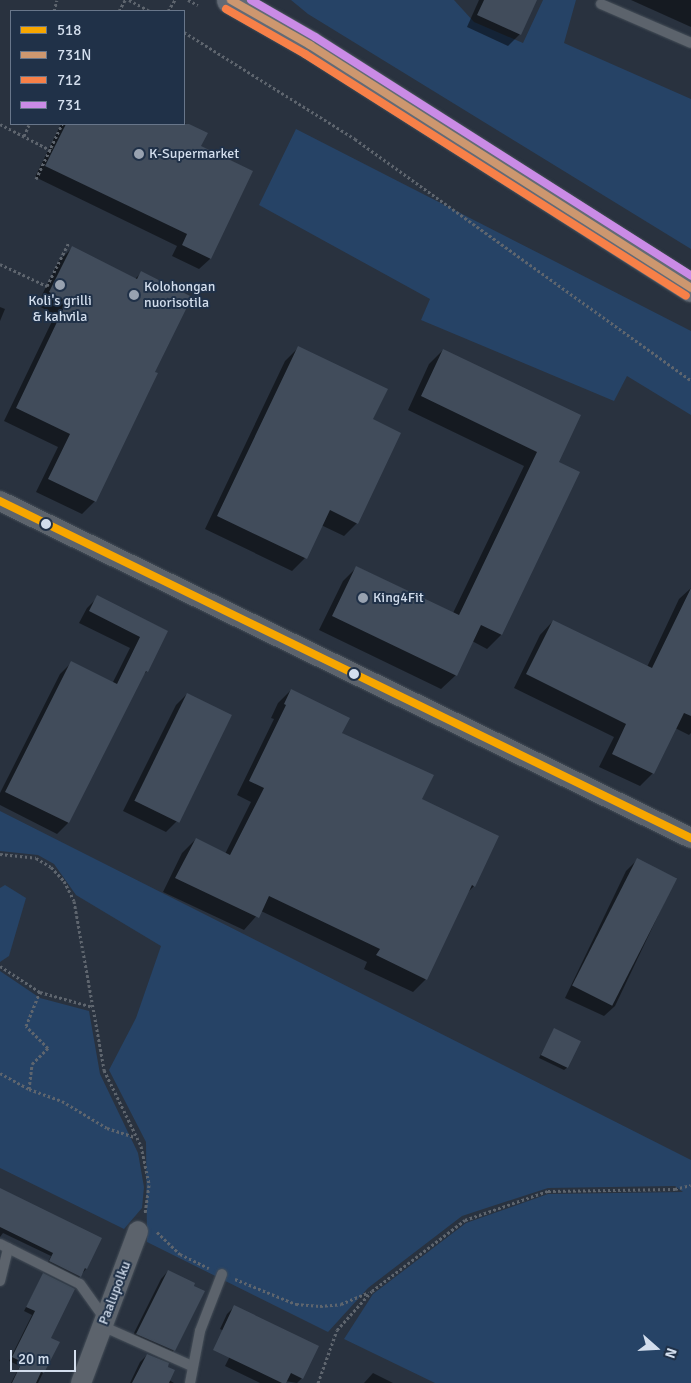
<!DOCTYPE html>
<html>
<head>
<meta charset="utf-8">
<style>
  body { margin:0 }
  #map { position:relative; width:691px; height:1383px; overflow:hidden; background:#29323f; font-family:Signika,sans-serif }
  div>[style] { position:absolute }
  [style*='--x'] { left:calc(var(--x)*1px); top:calc(var(--y)*1px); width:calc(var(--w)*1px); rotate:calc(var(--a)*1deg) }
  .green>* { inset:0; background:#264366 }
  .shadow>* { inset:0; background:#0007 }
  .building>* { inset:0; background:#414c5b; transform-origin:0 0 }
  .path>* { height:3px; margin-top:-1.5px; transform-origin:0; background:repeating-linear-gradient(90deg,#5e656e 0 2.5px,transparent 0 5px) }
  .roads { filter:drop-shadow(0 0 1px #454e58) drop-shadow(0 0 1px #454e58) }
  .service>* { height:10px; margin:-5px; padding:0 5px; transform-origin:5px; border-radius:5px; background:#5c636c }
  .minor>* { height:20px; margin:-10px; padding:0 10px; transform-origin:10px; border-radius:10px; background:#5c636c }
  .secondary>* { height:28px; margin:-14px; padding:0 14px; transform-origin:14px; border-radius:14px; background:#626a75 }
  .bus-1>* { height:8px; margin:-4px; padding:0 4px; transform-origin:4px; border-radius:4px; background:#f7a600 }
  .bus-2>* { height:8px; margin:-4px; padding:0 4px; transform-origin:4px; border-radius:4px; background:#cd976f }
  .bus-3>* { height:8px; margin:-4px; padding:0 4px; transform-origin:4px; border-radius:4px; background:#f78048 }
  .bus-4>* { height:8px; margin:-4px; padding:0 4px; transform-origin:4px; border-radius:4px; background:#ca8be6 }
  .dots>* { width:14px; height:14px; translate:-50% -50%; box-sizing:border-box; border:2px solid #203148; border-radius:50% }
  span { translate:-50% -50%; white-space:nowrap; text-align:center; line-height:1.15; -webkit-text-stroke:4px #203148; paint-order:stroke }
  .poi-label { font-size:14px; color:#d3deed }
  .left { translate:0 -50%; text-align:left }
  .street-label { font-size:14px; color:#d3deed }
  .legend { position:absolute; left:10px; top:10px; width:175px; height:115px; box-sizing:border-box; background:#203148; border:1px solid #68768a; margin:0; padding:6px 9px; list-style:none; font-size:15px; color:#d3deed }
  .legend li { display:flex; align-items:center; gap:10px; height:25px }
  .legend b { width:25px; border:1px solid #68768a }
  .north { position:absolute; left:631px; top:1323px; width:50px; height:50px; -webkit-text-stroke:4px #203148; paint-order:stroke; rotate:109deg; font-size:14px; font-weight:700; line-height:20px; text-align:center; color:#d3deed }
  .north::after { content:''; display:block; margin:auto; width:18px; height:22px; background:#d3deed; clip-path:polygon(50% 0,100% 100%,50% 72%,0 100%) }
  .scale { position:absolute; left:10px; top:1350px; width:66px; height:22px; box-sizing:border-box; border:2px solid #d3deed; border-top:0; padding-left:6px; font-size:15px; line-height:18px; white-space:nowrap; color:#d3deed; -webkit-text-stroke:4px #203148; paint-order:stroke }
</style>
</head>
<body>
<div id="map">
  <div class="green">
    <i style="clip-path:polygon(291px 0,454px 0,474px 22px,523px 43px,543px 0,576px 0,564px 43px,691px 99px,691px 249px,308px 14px)"></i>
    <i style="clip-path:polygon(296px 129px,691px 331px,691px 415px,627px 376px,614px 401px,421px 320px,430px 299px,259px 205px)"></i>
    <i style="clip-path:polygon(0 811px,691px 1160px,691px 1383px,435px 1383px,344px 1339px,373px 1294px,466px 1223px,548px 1194px,683px 1192px,675px 1186px,548px 1188px,462px 1216px,368px 1288px,328px 1332px,147px 1242px,146px 1142px,109px 1070px,136px 1018px,161px 946px,76px 895px,54px 864px,38px 855px,0 851px)"></i>
    <i style="clip-path:polygon(5px 885px,26px 898px,9px 956px,0 962px,0 888px)"></i>
    <i style="clip-path:polygon(0 971px,40px 998px,89px 1011px,100px 1074px,138px 1153px,144px 1187px,142px 1208px,124px 1229px,0 1168px)"></i>
  </div>
  <div class="shadow">
    <i style="clip-path:polygon(479px 0,535px 0,520px 34px,508px 46px,467px 27px)"></i>
    <i style="clip-path:polygon(631px 0,691px 0,691px 27px)"></i>
    <i style="clip-path:polygon(184px 123px,206px 133px,199px 146px,252px 171px,210px 259px,199px 269px,172px 256px,177px 246px,35px 177px,61px 124px)"></i>
    <i style="clip-path:polygon(72px 248px,135px 279px,141px 273px,153px 373px,95px 501px,82px 514px,36px 492px,58px 447px,4px 421px,55px 315px,37px 305px,59px 261px)"></i>
    <i style="clip-path:polygon(0 307px,5px 309px,0 321px)"></i>
    <i style="clip-path:polygon(298px 348px,372px 420px,357px 523px,344px 536px,321px 525px,305px 558px,292px 571px,205px 529px,285px 361px)"></i>
    <i style="clip-path:polygon(443px 350px,557px 463px,501px 635px,487px 649px,472px 641px,456px 675px,441px 689px,319px 630px,343px 581px,357px 567px,453px 613px,524px 466px,408px 410px,429px 364px)"></i>
    <i style="clip-path:polygon(691px 588px,691px 733px,689px 735px,675px 728px,653px 773px,640px 786px,599px 767px,614px 737px,514px 688px,540px 635px,553px 621px,647px 667px,679px 599px)"></i>
    <i style="clip-path:polygon(98px 597px,167px 631px,147px 671px,141px 677px,68px 823px,57px 834px,0 805px,0 793px,60px 674px,71px 663px,112px 684px,130px 648px,79px 623px,87px 608px)"></i>
    <i style="clip-path:polygon(291px 690px,421px 800px,474px 886px,468px 892px,426px 979px,413px 992px,364px 969px,367px 962px,261px 911px,244px 930px,163px 892px,182px 853px,196px 839px,225px 854px,251px 802px,237px 795px,274px 719px,271px 718px,278px 703px)"></i>
    <i style="clip-path:polygon(187px 694px,230px 716px,177px 821px,166px 832px,123px 811px,176px 705px)"></i>
    <i style="clip-path:polygon(637px 860px,676px 878px,615px 1006px,604px 1016px,565px 998px,626px 871px)"></i>
    <i style="clip-path:polygon(555px 1029px,568px 1067px,564px 1070px,539px 1058px)"></i>
    <i style="clip-path:polygon(0 1190px,86px 1269px,77px 1280px,47px 1264px,51px 1256px,3px 1233px,0 1237px)"></i>
    <i style="clip-path:polygon(168px 1271px,192px 1286px,174px 1350px,167px 1358px,130px 1341px,161px 1279px)"></i>
    <i style="clip-path:polygon(43px 1275px,49px 1339px,58px 1343px,38px 1383px,11px 1383px,20px 1366px,9px 1361px,32px 1315px,24px 1311px)"></i>
    <i style="clip-path:polygon(234px 1307px,302px 1378px,297px 1383px,285px 1381px,285px 1383px,260px 1383px,225px 1366px,239px 1338px,220px 1329px,227px 1314px)"></i>
    <i style="clip-path:polygon(147px 1355px,166px 1367px,169px 1380px,174px 1383px,130px 1383px,140px 1362px)"></i>
    <i style="clip-path:polygon(373px 1373px,393px 1383px,364px 1383px)"></i>
  </div>
  <div class="building">
    <i style="clip-path:polygon(484px 0,537px 0,521px 35px,477px 15px)"></i>
    <i style="clip-path:polygon(66px 124px,189px 124px,208px 133px,201px 146px,253px 171px,211px 259px,182px 245px,187px 234px,45px 166px)"></i>
    <i style="clip-path:polygon(72px 246px,137px 279px,141px 271px,192px 297px,155px 372px,158px 373px,96px 502px,48px 479px,70px 434px,16px 408px,67px 301px,49px 292px)"></i>
    <i style="clip-path:polygon(298px 346px,388px 389px,373px 419px,401px 433px,358px 524px,330px 510px,307px 559px,217px 516px)"></i>
    <i style="clip-path:polygon(443px 349px,581px 415px,559px 462px,580px 472px,502px 635px,481px 625px,457px 676px,332px 616px,356px 566px,459px 615px,537px 452px,421px 396px)"></i>
    <i style="clip-path:polygon(691px 588px,691px 716px,684px 713px,654px 774px,612px 754px,626px 724px,526px 674px,553px 620px,652px 668px)"></i>
    <i style="clip-path:polygon(97px 595px,168px 631px,148px 672px,146px 671px,69px 823px,5px 792px,71px 661px,117px 684px,140px 637px,89px 611px)"></i>
    <i style="clip-path:polygon(291px 689px,350px 718px,342px 733px,434px 775px,422px 799px,499px 836px,475px 887px,472px 885px,427px 980px,376px 955px,380px 949px,269px 896px,259px 918px,175px 878px,196px 838px,230px 855px,264px 788px,249px 781px,286px 705px,284px 704px)"></i>
    <i style="left:187px;top:693px;width:50px;height:120px;rotate:26deg"></i>
    <i style="left:637px;top:858px;width:45px;height:143px;rotate:27deg"></i>
    <i style="left:554px;top:1028px;width:30px;height:30px;rotate:26deg"></i>
    <i style="clip-path:polygon(0 1188px,102px 1238px,87px 1269px,85px 1268px,81px 1277px,49px 1261px,53px 1253px,0 1227px)"></i>
    <i style="clip-path:polygon(168px 1270px,195px 1283px,194px 1286px,205px 1291px,175px 1351px,136px 1334px)"></i>
    <i style="clip-path:polygon(43px 1273px,75px 1289px,51px 1338px,60px 1342px,44px 1373px,41px 1372px,36px 1383px,12px 1383px,22px 1362px,12px 1357px,35px 1311px,26px 1307px)"></i>
    <i style="clip-path:polygon(234px 1305px,319px 1346px,303px 1379px,291px 1373px,286px 1383px,282px 1383px,213px 1350px)"></i>
    <i style="clip-path:polygon(147px 1354px,169px 1363px,168px 1367px,175px 1370px,169px 1383px,132px 1383px)"></i>
  </div>
  <div class="path">
    <i style="--x:129;--y:0;--w:24;--a:28"></i>
    <i style="--x:188;--y:0;--w:11;--a:27"></i>
    <i style="--x:54;--y:11;--w:11;--a:-75"></i>
    <i style="--x:119;--y:11;--w:13;--a:-61"></i>
    <i style="--x:168;--y:11;--w:13;--a:-58"></i>
    <i style="--x:184;--y:32;--w:202;--a:32"></i>
    <i style="--x:355;--y:139;--w:413;--a:35.7"></i>
    <i style="--x:0;--y:124;--w:59;--a:27.4"></i>
    <i style="--x:24;--y:136;--w:12;--a:-66"></i>
    <i style="--x:36;--y:179;--w:61;--a:-64.7"></i>
    <i style="--x:0;--y:264;--w:52;--a:25.1"></i>
    <i style="--x:47;--y:286;--w:49;--a:-63.4"></i>
    <i style="--x:0;--y:854;--w:36;--a:6"></i>
    <i style="--x:36;--y:858;--w:17;--a:31"></i>
    <i style="--x:51;--y:867;--w:19;--a:47"></i>
    <i style="--x:64;--y:881;--w:22;--a:63"></i>
    <i style="--x:74;--y:901;--w:172;--a:79.9"></i>
    <i style="--x:104;--y:1070;--w:85;--a:64"></i>
    <i style="--x:141;--y:1146;--w:40;--a:78"></i>
    <i style="--x:149;--y:1185;--w:28;--a:98"></i>
    <i style="--x:0;--y:966;--w:48;--a:33"></i>
    <i style="--x:40;--y:992;--w:55;--a:15.8"></i>
    <i style="--x:0;--y:1073;--w:33;--a:29"></i>
    <i style="--x:29;--y:1089;--w:35;--a:20"></i>
    <i style="--x:62;--y:1101;--w:52;--a:31"></i>
    <i style="--x:107;--y:1128;--w:29;--a:18"></i>
    <i style="--x:29;--y:1089;--w:25;--a:-83"></i>
    <i style="--x:32;--y:1064;--w:23;--a:-45"></i>
    <i style="--x:48;--y:1048;--w:31;--a:-135"></i>
    <i style="--x:26;--y:1026;--w:37;--a:-68"></i>
    <i style="--x:157;--y:1232;--w:32;--a:44"></i>
    <i style="--x:180;--y:1254;--w:32;--a:26"></i>
    <i style="--x:235;--y:1279;--w:66;--a:22.3"></i>
    <i style="--x:296;--y:1304;--w:24;--a:5"></i>
    <i style="--x:320;--y:1306;--w:21;--a:-5"></i>
    <i style="--x:341;--y:1304;--w:30;--a:-23"></i>
    <i style="--x:318;--y:1383;--w:56;--a:-70.3"></i>
    <i style="--x:337;--y:1330;--w:52;--a:-48.1"></i>
    <i style="--x:372;--y:1291;--w:117;--a:-37.4"></i>
    <i style="--x:465;--y:1220;--w:88;--a:-19.3"></i>
    <i style="--x:548;--y:1191;--w:127;--a:-0.9"></i>
    <i style="--x:675;--y:1189;--w:16;--a:-14"></i>
  </div>
  <div class="roads">
    <div class="service">
      <i style="--x:601;--y:4;--w:98;--a:23.4"></i>
      <i style="--x:0;--y:1244;--w:89;--a:26.6"></i>
      <i style="--x:80;--y:1284;--w:43;--a:54.5"></i>
      <i style="--x:0;--y:1281;--w:34;--a:-76"></i>
      <i style="--x:102;--y:1326;--w:98;--a:24"></i>
      <i style="--x:190;--y:1383;--w:53;--a:-79.1"></i>
      <i style="--x:200;--y:1331;--w:61;--a:-68.9"></i>
    </div>
    <div class="minor">
      <i style="--x:0;--y:501;--w:769;--a:26"></i>
      <i style="--x:81;--y:1383;--w:162;--a:-69.4"></i>
    </div>
    <div class="secondary">
      <i style="--x:231;--y:0;--w:91;--a:29.7"></i>
      <i style="--x:310;--y:45;--w:452;--a:32.5"></i>
    </div>
  </div>
  <div class="bus-1">
    <i style="--x:0;--y:501;--w:769;--a:26"></i>
  </div>
  <div class="bus-2">
    <i style="--x:231;--y:0;--w:91;--a:29.7"></i>
    <i style="--x:310;--y:45;--w:452;--a:32.5"></i>
  </div>
  <div class="bus-3">
    <i style="--x:226;--y:9;--w:91;--a:29.7"></i>
    <i style="--x:305;--y:54;--w:451;--a:32.4"></i>
  </div>
  <div class="bus-4">
    <i style="--x:251;--y:0;--w:74;--a:30"></i>
    <i style="--x:315;--y:37;--w:446;--a:32.4"></i>
  </div>
  <div class="dots">
    <i style="left:139px;top:154px;background:#98a2b0"></i>
    <i style="left:60px;top:285px;background:#98a2b0"></i>
    <i style="left:134px;top:295px;background:#98a2b0"></i>
    <i style="left:46px;top:524px;background:#d3deed"></i>
    <i style="left:363px;top:598px;background:#98a2b0"></i>
    <i style="left:354px;top:674px;background:#d3deed"></i>
  </div>
  <div class="poi-label">
    <span class="left" style="left:149px;top:154px">K-Supermarket</span>
    <span class="left" style="left:144px;top:295px">Kolohongan<br>nuorisotila</span>
    <span style="left:60px;top:309px">Koli's grilli<br>&amp; kahvila</span>
    <span class="left" style="left:373px;top:598px">King4Fit</span>
  </div>
  <div class="street-label">
    <span style="left:115px;top:1293px;rotate:-69deg">Paalupolku</span>
  </div>
  <ul class="legend">
  <li><b style="height:6px;background:#f7a600"></b>518</li>
  <li><b style="height:6px;background:#cd976f"></b>731N</li>
  <li><b style="height:6px;background:#f78048"></b>712</li>
  <li><b style="height:6px;background:#ca8be6"></b>731</li>
  </ul>
  <div class="north">N</div>
  <div class="scale">20 m</div>
</div>
</body>
</html>
